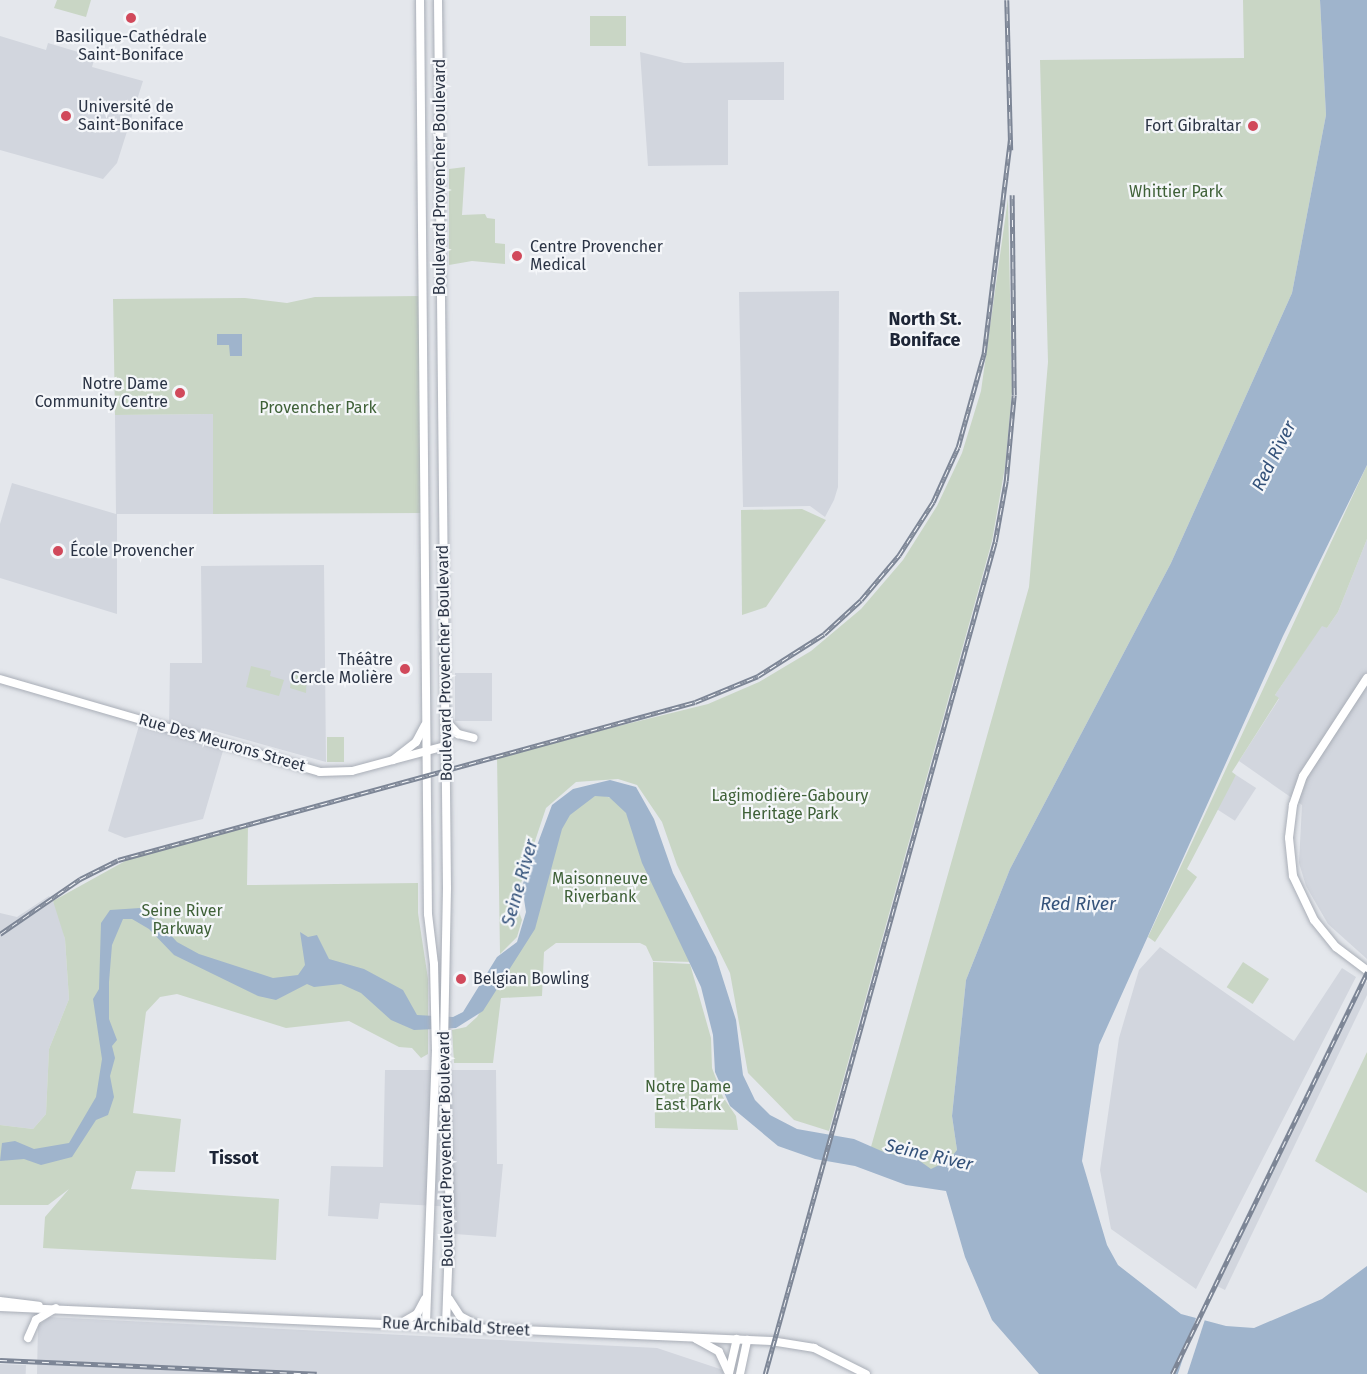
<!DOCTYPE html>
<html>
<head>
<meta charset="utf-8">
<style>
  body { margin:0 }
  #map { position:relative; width:1367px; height:1374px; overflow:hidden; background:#e4e7ec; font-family:"Fira Sans",sans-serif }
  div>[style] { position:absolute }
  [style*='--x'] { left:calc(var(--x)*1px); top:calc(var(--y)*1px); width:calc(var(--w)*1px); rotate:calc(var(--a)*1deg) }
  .built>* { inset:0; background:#d2d6de; transform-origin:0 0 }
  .green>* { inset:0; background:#c9d6c5; transform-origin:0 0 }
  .water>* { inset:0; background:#9fb4cc }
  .pier>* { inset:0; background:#e4e7ec; transform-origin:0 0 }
  .roads { filter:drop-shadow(0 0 2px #a9aeb7) drop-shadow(0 0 2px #a9aeb7) }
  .secondary>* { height:8px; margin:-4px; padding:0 4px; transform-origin:4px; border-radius:4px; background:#fff }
  .rail>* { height:4.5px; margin-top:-2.25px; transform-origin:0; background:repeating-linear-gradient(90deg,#f4f6f9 0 7px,#7d8696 0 14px); box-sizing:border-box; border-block:2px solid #7d8696 }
  .dots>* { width:16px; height:16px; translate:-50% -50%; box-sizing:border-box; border:3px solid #f4f6f9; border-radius:50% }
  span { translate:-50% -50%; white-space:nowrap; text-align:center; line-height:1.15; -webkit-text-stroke:4.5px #f4f6f9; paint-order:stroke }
  .poi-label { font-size:16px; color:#2b3445 }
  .left { translate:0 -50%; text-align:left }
  .right { translate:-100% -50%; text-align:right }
  .street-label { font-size:16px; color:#2b3445 }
  .park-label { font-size:16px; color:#3f6138 }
  .neighbourhood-label { font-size:18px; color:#1d2536; font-weight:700 }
  .water-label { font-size:18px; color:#34527a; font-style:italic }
</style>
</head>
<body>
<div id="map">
  <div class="built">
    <i style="clip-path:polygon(0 36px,46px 50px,48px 43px,95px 57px,92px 67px,143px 81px,117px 163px,103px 179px,0 150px)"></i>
    <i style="clip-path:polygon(640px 52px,684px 63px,784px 62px,784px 100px,728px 100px,728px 165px,648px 166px)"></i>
    <i style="clip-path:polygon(839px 291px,838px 487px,834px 500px,825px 517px,810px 506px,743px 507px,739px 292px)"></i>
    <i style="clip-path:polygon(213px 414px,213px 514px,117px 514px,117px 614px,0 578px,0 524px,12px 483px,116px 514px,115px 415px)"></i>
    <i style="clip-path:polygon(1367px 539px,1367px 959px,1328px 924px,1306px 886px,1299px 863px,1302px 805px,1239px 761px,1279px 699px,1275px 695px,1322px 625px,1327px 628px,1338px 612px)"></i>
    <i style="clip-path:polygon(324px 565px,326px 762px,204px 728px,203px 738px,225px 744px,203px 819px,125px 838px,108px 831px,141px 719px,169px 728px,170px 663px,202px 663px,201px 566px)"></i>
    <i style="left:455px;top:673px;width:37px;height:48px"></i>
    <i style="left:1236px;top:775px;width:24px;height:39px;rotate:33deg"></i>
    <i style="clip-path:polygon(49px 896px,59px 910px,65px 939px,69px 999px,49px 1049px,46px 1114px,33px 1129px,0 1125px,0 913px,17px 917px)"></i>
    <i style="clip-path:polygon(1160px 947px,1294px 1041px,1342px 968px,1356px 977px,1196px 1289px,1111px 1229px,1100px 1170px,1119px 1038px,1139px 970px)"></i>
    <i style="clip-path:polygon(1361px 979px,1367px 982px,1367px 995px,1225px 1290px,1213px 1284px)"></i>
    <i style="clip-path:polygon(385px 1070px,496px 1070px,497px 1164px,503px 1164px,496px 1237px,455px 1234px,456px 1207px,380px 1203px,378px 1219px,328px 1216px,331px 1166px,383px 1167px)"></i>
    <i style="clip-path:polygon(49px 1317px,657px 1348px,723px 1370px,723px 1374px,37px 1374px,38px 1326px)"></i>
    <i style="left:0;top:1364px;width:26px;height:10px;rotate:2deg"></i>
  </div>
  <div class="green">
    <i style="clip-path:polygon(57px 0,91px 0,86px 17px,54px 8px)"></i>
    <i style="clip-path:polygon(1243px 0,1320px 0,1326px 115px,1292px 293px,1171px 563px,1010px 869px,966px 980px,952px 1116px,957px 1150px,949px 1176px,869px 1154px,1029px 587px,1048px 362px,1040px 60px,1244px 58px)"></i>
    <i style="left:590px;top:16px;width:36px;height:30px"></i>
    <i style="clip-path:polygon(465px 167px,462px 215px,485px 214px,487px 218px,495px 219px,495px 243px,505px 244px,505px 264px,472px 261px,449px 265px,449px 169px)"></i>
    <i style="clip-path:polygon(1008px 198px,1012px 392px,1005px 467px,992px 541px,829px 1131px,794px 1120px,748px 1073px,730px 973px,677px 865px,662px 822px,637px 785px,618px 779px,576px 782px,546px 808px,515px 901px,522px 920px,517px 937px,500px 954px,497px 756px,708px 704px,759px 682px,811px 651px,861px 609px,903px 560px,937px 506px,962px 453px,981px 391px)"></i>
    <i style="clip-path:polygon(421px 296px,424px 513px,213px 514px,213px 414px,115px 415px,113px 299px,245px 298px,287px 303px,315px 297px)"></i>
    <i style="clip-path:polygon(1367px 465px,1367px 539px,1338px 612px,1327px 628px,1322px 626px,1275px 695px,1279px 698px,1232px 772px,1236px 775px,1187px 869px,1197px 877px,1155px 942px,1148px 937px)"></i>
    <i style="clip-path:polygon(802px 509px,826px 520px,766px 607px,742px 615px,741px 510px)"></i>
    <i style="clip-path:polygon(251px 666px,271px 671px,270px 676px,284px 680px,279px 696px,246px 687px)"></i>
    <i style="clip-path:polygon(292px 672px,307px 674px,306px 693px,290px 688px)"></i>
    <i style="left:327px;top:737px;width:17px;height:25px"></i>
    <i style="clip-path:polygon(598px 794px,621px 801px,694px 962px,653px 961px,646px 946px,640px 943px,556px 943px,544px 952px,542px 996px,501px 998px,493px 1063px,454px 1063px,452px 1030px,466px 1027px,477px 1017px,533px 927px,557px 832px,577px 804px)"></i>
    <i style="clip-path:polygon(248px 826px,247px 885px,418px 883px,418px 913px,428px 979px,428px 1054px,421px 1058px,412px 1048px,399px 1047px,349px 1021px,286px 1028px,177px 994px,160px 997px,146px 1012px,133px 1113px,181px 1119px,175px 1172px,136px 1171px,131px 1189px,279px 1199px,276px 1260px,43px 1248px,45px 1217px,69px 1189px,48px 1205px,0 1205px,0 1125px,33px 1129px,46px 1114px,49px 1049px,69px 999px,65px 939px,53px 901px,136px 855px)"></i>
    <i style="clip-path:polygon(653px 962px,690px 964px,711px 1038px,712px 1068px,723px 1097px,736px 1116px,738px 1130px,655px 1128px)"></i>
    <i style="left:1243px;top:962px;width:31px;height:30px;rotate:33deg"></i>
    <i style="clip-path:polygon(1367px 1052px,1367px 1193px,1315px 1161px)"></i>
  </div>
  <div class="water">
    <i style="clip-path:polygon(1320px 0,1367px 0,1367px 465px,1283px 636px,1099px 1045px,1082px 1161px,1107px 1245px,1118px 1265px,1181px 1314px,1226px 1326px,1254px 1328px,1322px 1299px,1367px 1266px,1367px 1374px,1039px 1374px,992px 1320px,965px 1257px,946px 1191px,906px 1185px,855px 1166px,815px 1159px,778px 1146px,730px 1106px,715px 1072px,713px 1035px,701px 987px,642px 863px,626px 813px,609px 797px,595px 796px,570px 815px,562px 829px,535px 929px,483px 1011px,456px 1028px,414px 1030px,391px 1020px,361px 993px,341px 984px,314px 987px,307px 984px,276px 1000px,258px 996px,174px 955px,149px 929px,132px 919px,123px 919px,112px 945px,109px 982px,109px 1019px,117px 1040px,112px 1046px,115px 1058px,110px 1076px,114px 1097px,108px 1115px,96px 1120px,72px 1157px,41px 1165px,24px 1159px,0 1161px,2px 1143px,15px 1141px,34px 1149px,69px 1143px,96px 1097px,102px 1059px,93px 999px,99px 989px,101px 923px,110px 910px,140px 908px,159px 922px,177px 942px,199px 954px,273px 978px,298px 975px,305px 965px,300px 932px,308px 937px,317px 935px,329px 959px,364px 969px,403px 990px,417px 1015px,453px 1017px,463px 1012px,497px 957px,517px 942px,526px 912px,522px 886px,552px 805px,573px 789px,610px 780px,636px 787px,654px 819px,673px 873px,716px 957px,736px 1020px,743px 1075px,755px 1100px,770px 1115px,797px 1129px,854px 1139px,886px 1153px,917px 1159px,931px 1169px,949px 1160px,957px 1150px,952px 1116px,966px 980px,1010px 869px,1171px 563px,1292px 293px,1326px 115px)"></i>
    <i style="clip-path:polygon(217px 334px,242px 334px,242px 356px,230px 356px,229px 345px,217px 345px)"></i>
  </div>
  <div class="pier">
    <i style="left:1197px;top:1315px;width:9px;height:66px;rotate:18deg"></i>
  </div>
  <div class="roads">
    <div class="secondary">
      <i style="--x:420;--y:0;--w:914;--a:89.5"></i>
      <i style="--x:428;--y:914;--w:50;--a:83.2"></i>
      <i style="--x:434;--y:964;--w:86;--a:88.7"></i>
      <i style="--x:436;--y:1050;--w:275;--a:92.1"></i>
      <i style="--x:438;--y:0;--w:888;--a:89.42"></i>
      <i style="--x:447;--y:888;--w:163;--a:91.1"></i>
      <i style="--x:444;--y:1051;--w:165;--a:87.9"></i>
      <i style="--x:450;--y:1216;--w:110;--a:92.1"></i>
      <i style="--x:1367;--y:678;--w:117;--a:123.1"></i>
      <i style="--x:1303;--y:776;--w:31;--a:109"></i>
      <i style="--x:1293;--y:805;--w:33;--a:97"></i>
      <i style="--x:1289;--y:838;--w:38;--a:84"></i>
      <i style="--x:1293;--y:876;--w:49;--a:64.5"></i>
      <i style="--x:1314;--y:920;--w:35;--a:51"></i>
      <i style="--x:1336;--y:947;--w:39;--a:37"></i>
      <i style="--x:0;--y:679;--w:333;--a:16.2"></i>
      <i style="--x:320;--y:772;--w:32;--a:-2"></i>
      <i style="--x:352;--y:771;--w:96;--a:-15"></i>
      <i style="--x:446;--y:721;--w:18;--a:47"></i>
      <i style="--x:458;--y:734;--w:16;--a:14"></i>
      <i style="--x:393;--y:760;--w:29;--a:-38"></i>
      <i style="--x:416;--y:742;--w:19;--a:-62"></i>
      <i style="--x:449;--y:1299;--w:20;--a:57"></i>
      <i style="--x:460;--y:1316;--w:21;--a:28"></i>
      <i style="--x:0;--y:1301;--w:39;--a:7"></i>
      <i style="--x:0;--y:1307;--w:772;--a:2.53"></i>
      <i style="--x:771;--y:1341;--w:44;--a:9.2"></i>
      <i style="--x:814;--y:1348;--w:58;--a:26.6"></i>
      <i style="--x:403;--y:1322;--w:16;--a:-30"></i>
      <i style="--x:417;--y:1314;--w:17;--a:-62"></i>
      <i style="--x:28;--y:1338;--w:20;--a:-66"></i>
      <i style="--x:36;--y:1320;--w:23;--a:-31"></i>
      <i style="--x:696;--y:1339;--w:26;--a:29"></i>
      <i style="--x:719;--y:1352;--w:23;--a:65"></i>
      <i style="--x:729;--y:1373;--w:35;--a:-77"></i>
      <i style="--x:740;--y:1374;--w:35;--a:-78"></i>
    </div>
  </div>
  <div class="rail">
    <i style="--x:1007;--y:0;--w:150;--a:88.5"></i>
    <i style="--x:0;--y:934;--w:97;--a:-34.5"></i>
    <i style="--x:80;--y:879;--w:42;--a:-26.6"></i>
    <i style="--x:118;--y:860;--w:598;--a:-15.31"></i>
    <i style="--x:695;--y:702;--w:68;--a:-22.4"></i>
    <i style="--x:758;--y:676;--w:78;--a:-32.5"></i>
    <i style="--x:824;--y:634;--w:50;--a:-42.6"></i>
    <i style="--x:861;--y:600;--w:59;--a:-49.8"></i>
    <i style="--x:899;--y:555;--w:63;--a:-57.3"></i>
    <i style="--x:933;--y:502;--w:60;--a:-65.6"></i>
    <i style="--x:958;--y:447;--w:98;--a:-74.5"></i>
    <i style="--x:984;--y:353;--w:214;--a:-83"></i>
    <i style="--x:0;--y:1360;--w:317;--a:2.5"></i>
    <i style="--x:765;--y:1374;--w:863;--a:-74.55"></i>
    <i style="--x:995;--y:542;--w:62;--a:-79.8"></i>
    <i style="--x:1006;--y:481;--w:86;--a:-84.7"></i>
    <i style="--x:1014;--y:395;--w:200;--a:-90.6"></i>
    <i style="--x:1172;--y:1374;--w:447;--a:-64.1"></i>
  </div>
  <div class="dots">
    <i style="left:131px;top:18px;background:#d1495b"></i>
    <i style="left:66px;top:116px;background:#d1495b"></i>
    <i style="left:1253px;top:126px;background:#d1495b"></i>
    <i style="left:517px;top:256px;background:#d1495b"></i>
    <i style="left:180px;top:393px;background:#d1495b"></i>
    <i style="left:58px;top:551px;background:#d1495b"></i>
    <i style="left:405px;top:669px;background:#d1495b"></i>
    <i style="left:461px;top:979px;background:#d1495b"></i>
  </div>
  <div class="poi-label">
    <span style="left:131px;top:46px">Basilique-Cathédrale<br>Saint-Boniface</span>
    <span class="left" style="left:78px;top:116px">Université de<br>Saint-Boniface</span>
    <span class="right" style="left:1241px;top:126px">Fort Gibraltar</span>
    <span class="left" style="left:530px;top:256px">Centre Provencher<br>Medical</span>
    <span class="right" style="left:168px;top:393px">Notre Dame<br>Community Centre</span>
    <span class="left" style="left:70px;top:551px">École Provencher</span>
    <span class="right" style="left:393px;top:669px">Théâtre<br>Cercle Molière</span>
    <span class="left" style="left:473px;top:979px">Belgian Bowling</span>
  </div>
  <div class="street-label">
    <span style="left:440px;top:177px;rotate:-90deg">Boulevard Provencher Boulevard</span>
    <span style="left:445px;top:663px;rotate:-91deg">Boulevard Provencher Boulevard</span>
    <span style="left:222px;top:743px;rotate:16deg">Rue Des Meurons Street</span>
    <span style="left:446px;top:1149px;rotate:-91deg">Boulevard Provencher Boulevard</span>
    <span style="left:456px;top:1327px;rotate:3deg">Rue Archibald Street</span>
  </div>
  <div class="park-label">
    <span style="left:1176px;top:192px">Whittier Park</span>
    <span style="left:318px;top:408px">Provencher Park</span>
    <span style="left:790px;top:805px">Lagimodière-Gaboury<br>Heritage Park</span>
    <span style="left:600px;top:888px">Maisonneuve<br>Riverbank</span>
    <span style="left:182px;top:920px">Seine River<br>Parkway</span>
    <span style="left:688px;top:1096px">Notre Dame<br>East Park</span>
  </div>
  <div class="neighbourhood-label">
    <span style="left:925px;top:330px">North St.<br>Boniface</span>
    <span style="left:234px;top:1158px">Tissot</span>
  </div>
  <div class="water-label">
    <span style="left:1274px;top:456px;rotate:-63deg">Red River</span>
    <span style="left:520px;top:883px;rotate:-74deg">Seine River</span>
    <span style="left:1078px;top:904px">Red River</span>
    <span style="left:929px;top:1155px;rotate:13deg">Seine River</span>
  </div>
</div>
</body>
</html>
